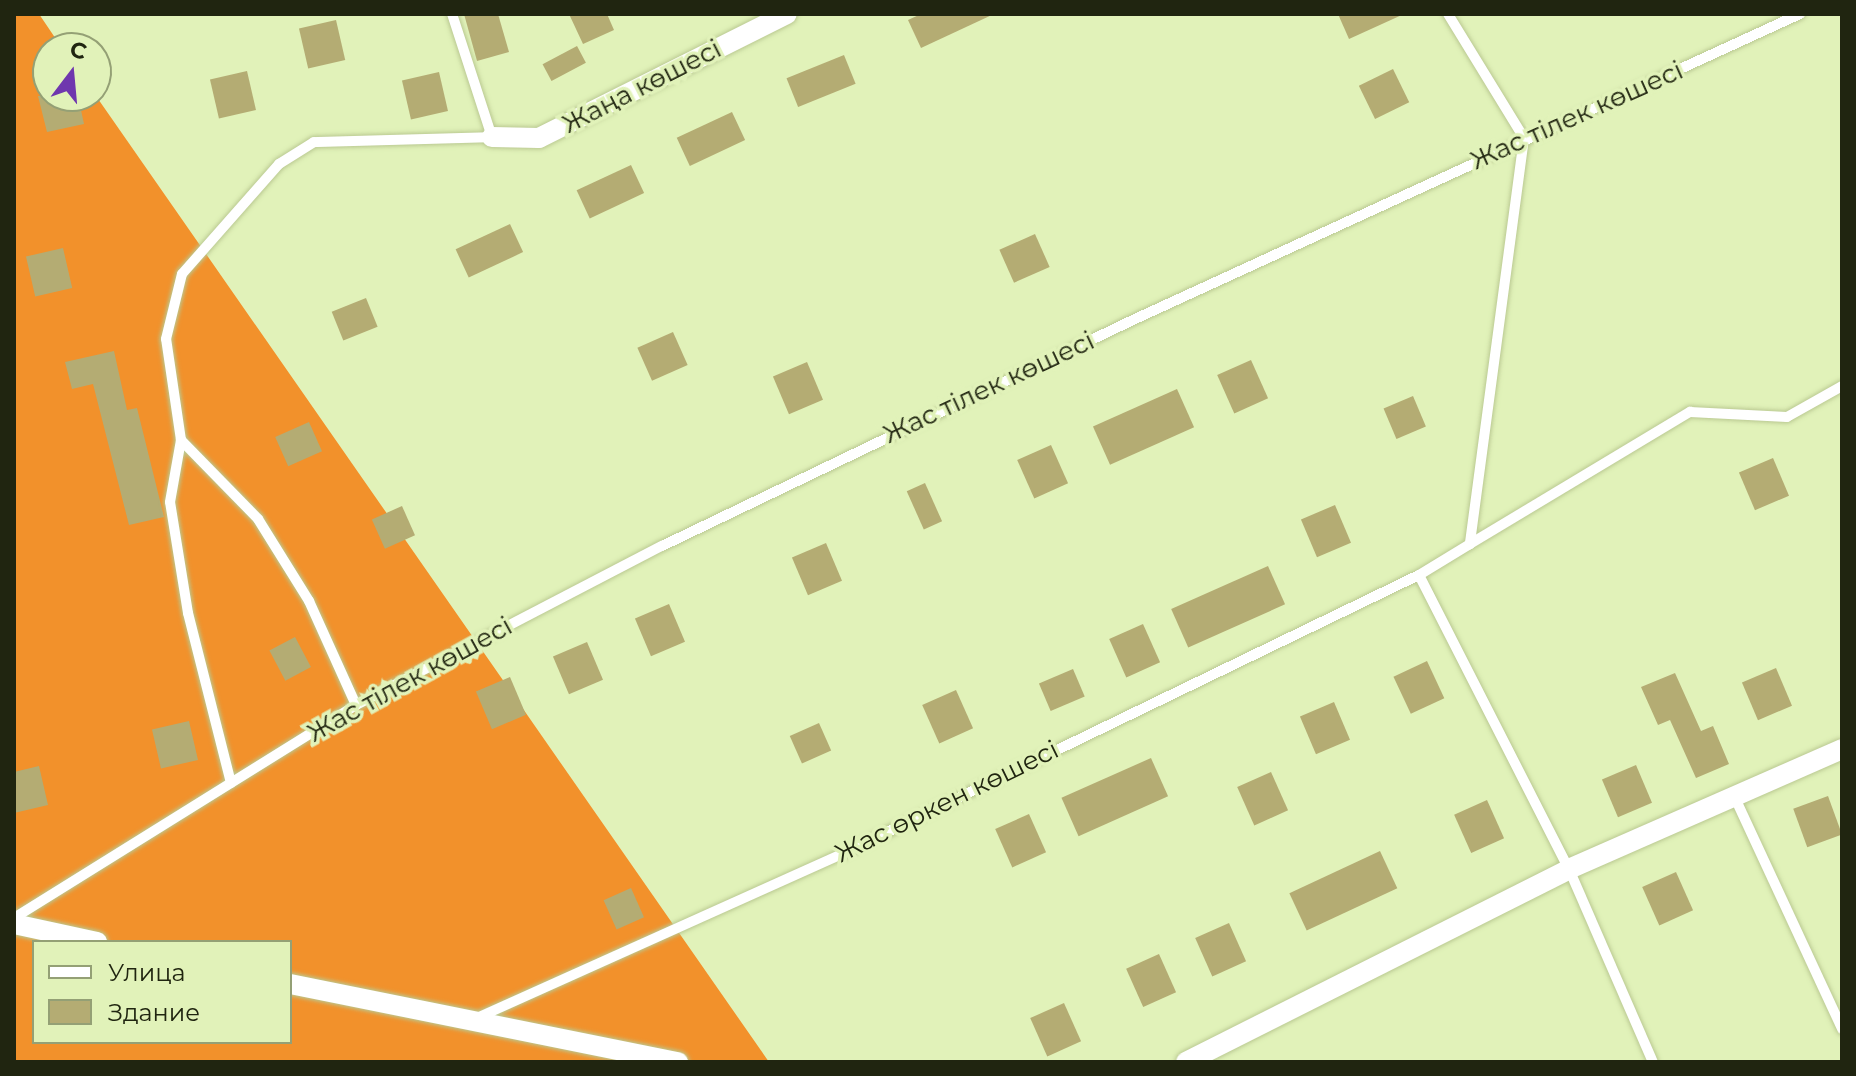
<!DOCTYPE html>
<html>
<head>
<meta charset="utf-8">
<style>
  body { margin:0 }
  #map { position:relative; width:1856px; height:1076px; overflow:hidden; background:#e1f2b9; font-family:Montserrat,sans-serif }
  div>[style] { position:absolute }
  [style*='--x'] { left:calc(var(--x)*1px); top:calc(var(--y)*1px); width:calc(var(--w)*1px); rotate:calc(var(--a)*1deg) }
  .forest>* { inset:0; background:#f2912b }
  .building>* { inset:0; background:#b4ac73; transform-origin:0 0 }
  .roads { filter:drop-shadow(0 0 2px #bac992) drop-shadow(0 0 2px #bac992) }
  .service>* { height:10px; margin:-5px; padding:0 5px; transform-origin:5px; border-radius:5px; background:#fff }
  .minor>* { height:20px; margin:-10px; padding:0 10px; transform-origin:10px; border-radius:10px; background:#fff }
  span { translate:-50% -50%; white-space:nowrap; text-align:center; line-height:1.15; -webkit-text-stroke:7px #e1f2b9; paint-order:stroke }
  .street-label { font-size:26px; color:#202510 }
  .frame { position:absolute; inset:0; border:16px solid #202510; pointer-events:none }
  .legend { position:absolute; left:32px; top:940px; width:260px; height:104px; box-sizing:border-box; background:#e1f2b9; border:2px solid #94a075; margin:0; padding:10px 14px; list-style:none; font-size:24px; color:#202510 }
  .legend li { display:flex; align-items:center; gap:16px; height:40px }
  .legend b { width:40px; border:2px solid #94a075 }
  .north { position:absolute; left:32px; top:32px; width:80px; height:80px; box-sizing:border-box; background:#e1f2b9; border:2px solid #94a075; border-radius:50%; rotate:16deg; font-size:22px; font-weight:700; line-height:32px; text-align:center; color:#202510 }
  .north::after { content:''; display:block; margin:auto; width:28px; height:36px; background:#6f37ae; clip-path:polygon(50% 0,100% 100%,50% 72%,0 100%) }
</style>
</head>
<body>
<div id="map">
  <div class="forest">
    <i style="clip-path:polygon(evenodd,14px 14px,39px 14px,62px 48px,48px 48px,48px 96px,96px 96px,769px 1062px,14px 1062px,14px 14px,34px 942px,290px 942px,290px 1042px,34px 1042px,34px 942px)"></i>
  </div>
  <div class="building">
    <i style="clip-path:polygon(464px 14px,498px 14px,509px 52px,477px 61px)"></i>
    <i style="clip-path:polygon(569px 14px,607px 14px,614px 30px,583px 44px)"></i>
    <i style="clip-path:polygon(921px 14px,994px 14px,921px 48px,908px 20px)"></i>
    <i style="clip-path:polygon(1338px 14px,1404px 14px,1349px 39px)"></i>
    <i style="left:336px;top:20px;width:41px;height:38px;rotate:77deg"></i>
    <i style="left:577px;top:46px;width:19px;height:39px;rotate:62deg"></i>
    <i style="left:844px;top:55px;width:31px;height:62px;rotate:68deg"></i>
    <i style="left:1393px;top:69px;width:37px;height:38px;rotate:64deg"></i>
    <i style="left:247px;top:71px;width:40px;height:38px;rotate:77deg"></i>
    <i style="left:439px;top:72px;width:40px;height:38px;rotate:77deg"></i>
    <i style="clip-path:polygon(38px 96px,78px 96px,84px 124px,47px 132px)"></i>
    <i style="left:732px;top:112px;width:31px;height:61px;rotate:65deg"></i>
    <i style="left:631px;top:165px;width:31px;height:60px;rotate:65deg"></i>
    <i style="left:510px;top:224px;width:31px;height:60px;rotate:65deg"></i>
    <i style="left:1035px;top:234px;width:36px;height:39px;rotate:66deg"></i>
    <i style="left:63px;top:248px;width:41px;height:38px;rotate:77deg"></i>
    <i style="left:366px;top:298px;width:31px;height:37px;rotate:68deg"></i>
    <i style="left:673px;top:332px;width:36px;height:39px;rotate:66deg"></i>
    <i style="clip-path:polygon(114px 351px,127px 410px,137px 408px,164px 517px,129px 525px,93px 384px,72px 389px,65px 362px)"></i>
    <i style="left:1251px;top:360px;width:42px;height:37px;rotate:66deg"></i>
    <i style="left:807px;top:362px;width:41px;height:37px;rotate:67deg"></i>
    <i style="left:1177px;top:389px;width:42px;height:92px;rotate:66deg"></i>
    <i style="left:1413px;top:396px;width:33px;height:32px;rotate:67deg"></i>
    <i style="left:309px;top:422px;width:32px;height:37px;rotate:66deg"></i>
    <i style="left:1051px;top:445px;width:42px;height:37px;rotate:66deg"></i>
    <i style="left:1773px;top:458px;width:41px;height:37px;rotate:67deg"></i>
    <i style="left:925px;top:483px;width:42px;height:20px;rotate:66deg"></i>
    <i style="left:1335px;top:505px;width:41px;height:37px;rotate:67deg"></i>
    <i style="left:402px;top:506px;width:32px;height:33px;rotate:66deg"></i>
    <i style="left:826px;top:543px;width:41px;height:37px;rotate:67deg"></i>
    <i style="left:1268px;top:566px;width:42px;height:106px;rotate:66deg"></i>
    <i style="left:669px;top:604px;width:41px;height:37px;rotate:67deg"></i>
    <i style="left:1143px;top:624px;width:42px;height:37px;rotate:66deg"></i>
    <i style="left:295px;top:637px;width:34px;height:29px;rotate:62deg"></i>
    <i style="left:587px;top:642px;width:41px;height:37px;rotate:67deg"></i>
    <i style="left:1427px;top:661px;width:41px;height:37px;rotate:65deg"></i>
    <i style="left:1776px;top:668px;width:41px;height:37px;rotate:67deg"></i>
    <i style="left:1073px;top:669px;width:30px;height:37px;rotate:67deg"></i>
    <i style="clip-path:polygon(1675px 673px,1701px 731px,1713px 726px,1729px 764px,1696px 778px,1670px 720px,1658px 725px,1641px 687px)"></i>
    <i style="left:510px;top:677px;width:41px;height:37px;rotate:67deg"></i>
    <i style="left:956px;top:690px;width:42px;height:37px;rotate:66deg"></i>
    <i style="left:1334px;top:702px;width:41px;height:37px;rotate:67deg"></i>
    <i style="left:189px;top:721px;width:40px;height:38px;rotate:77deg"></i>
    <i style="left:819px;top:723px;width:30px;height:32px;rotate:66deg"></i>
    <i style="left:1151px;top:758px;width:42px;height:98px;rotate:66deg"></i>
    <i style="left:1636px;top:765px;width:41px;height:37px;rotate:67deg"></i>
    <i style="clip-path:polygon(39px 766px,48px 805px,14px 813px,14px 772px)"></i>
    <i style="left:1271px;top:772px;width:42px;height:37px;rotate:66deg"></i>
    <i style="left:1828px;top:796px;width:41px;height:37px;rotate:70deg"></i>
    <i style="left:1487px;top:800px;width:42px;height:36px;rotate:66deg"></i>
    <i style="left:1029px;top:814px;width:42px;height:37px;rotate:66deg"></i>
    <i style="left:1380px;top:851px;width:41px;height:100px;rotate:65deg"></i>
    <i style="left:1676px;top:872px;width:42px;height:37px;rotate:66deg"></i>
    <i style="left:631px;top:888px;width:32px;height:30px;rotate:66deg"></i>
    <i style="left:1229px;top:923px;width:42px;height:37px;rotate:66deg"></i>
    <i style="left:1159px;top:954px;width:42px;height:36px;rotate:66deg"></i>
    <i style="left:1064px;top:1003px;width:42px;height:37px;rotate:66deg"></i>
  </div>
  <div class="roads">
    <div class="service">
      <i style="--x:1448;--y:14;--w:145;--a:58.5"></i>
      <i style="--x:1524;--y:138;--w:410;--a:97.6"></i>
      <i style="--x:1470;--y:544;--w:60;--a:148.7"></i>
      <i style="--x:1419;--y:575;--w:330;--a:63"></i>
      <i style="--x:1569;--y:869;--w:210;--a:66.5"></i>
      <i style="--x:181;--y:440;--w:110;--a:45.7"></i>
      <i style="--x:258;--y:519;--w:97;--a:58.1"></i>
      <i style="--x:309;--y:601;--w:114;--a:65.7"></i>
      <i style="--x:1470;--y:544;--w:257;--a:-31"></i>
      <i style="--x:1690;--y:412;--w:97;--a:3"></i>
      <i style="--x:1787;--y:417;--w:63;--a:-29.4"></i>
      <i style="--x:231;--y:783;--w:175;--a:-104.2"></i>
      <i style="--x:188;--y:613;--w:112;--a:-99.2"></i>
      <i style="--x:170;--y:502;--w:63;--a:-79.9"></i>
      <i style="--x:181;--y:440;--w:102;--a:-98.4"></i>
      <i style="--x:166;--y:339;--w:67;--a:-76.2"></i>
      <i style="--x:182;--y:274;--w:147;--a:-48.6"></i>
      <i style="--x:279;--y:164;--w:41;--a:-32.2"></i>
      <i style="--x:314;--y:142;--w:178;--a:-1.6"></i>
      <i style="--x:492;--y:137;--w:129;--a:-108"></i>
      <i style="--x:1735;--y:798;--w:255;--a:65.1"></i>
      <i style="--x:14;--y:918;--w:403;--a:-31.9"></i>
      <i style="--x:356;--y:705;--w:345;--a:-27.5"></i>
      <i style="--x:662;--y:546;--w:525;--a:-25.64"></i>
      <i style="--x:1135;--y:319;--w:732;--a:-24.64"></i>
      <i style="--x:477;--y:1018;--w:400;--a:-24.2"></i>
      <i style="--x:842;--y:854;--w:641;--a:-25.81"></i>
    </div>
    <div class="minor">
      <i style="--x:492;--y:137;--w:47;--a:1.2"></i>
      <i style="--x:539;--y:138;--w:277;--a:-26.6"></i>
      <i style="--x:14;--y:924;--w:85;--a:12.2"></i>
      <i style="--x:290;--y:984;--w:396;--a:11.4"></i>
      <i style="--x:1186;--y:1062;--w:429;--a:-26.7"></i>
      <i style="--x:1569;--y:869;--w:298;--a:-23.7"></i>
    </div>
  </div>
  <div class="street-label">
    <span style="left:642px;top:87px;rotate:-27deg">Жаңа көшесі</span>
    <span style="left:1577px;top:116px;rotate:-24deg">Жас тілек көшесі</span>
    <span style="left:989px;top:388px;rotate:-25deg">Жас тілек көшесі</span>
    <span style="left:410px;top:680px;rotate:-29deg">Жас тілек көшесі</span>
    <span style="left:947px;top:802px;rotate:-26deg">Жас өркен көшесі</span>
  </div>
  <div class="frame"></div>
  <ul class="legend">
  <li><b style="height:10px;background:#fff"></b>Улица</li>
  <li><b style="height:22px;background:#b4ac73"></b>Здание</li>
  </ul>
  <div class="north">С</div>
</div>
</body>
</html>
